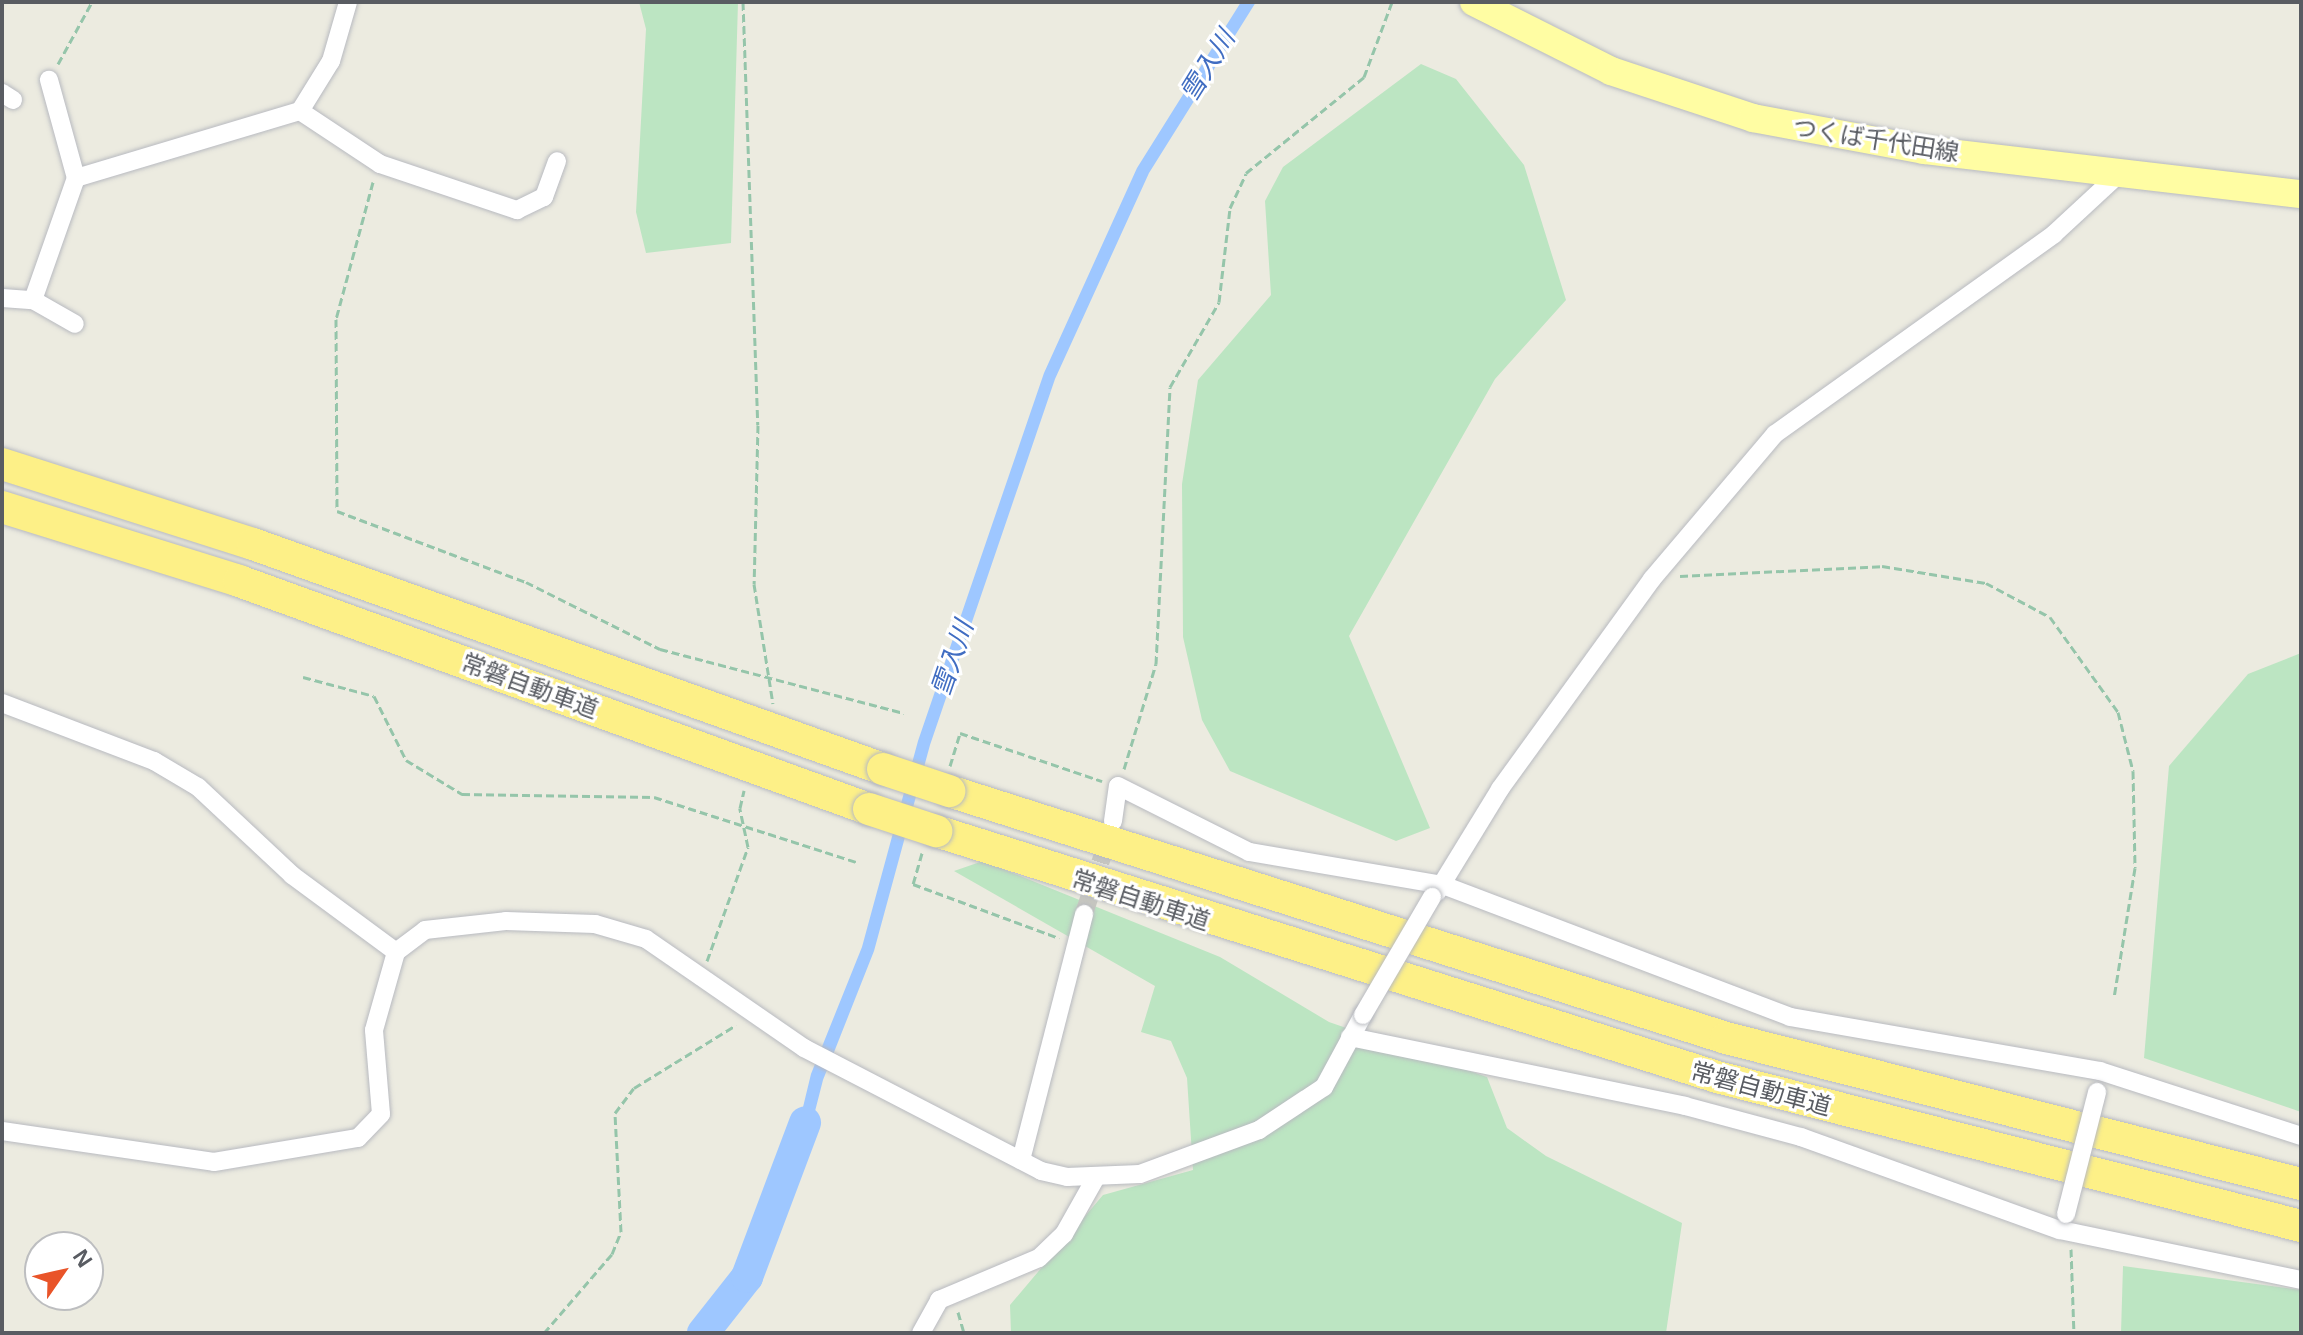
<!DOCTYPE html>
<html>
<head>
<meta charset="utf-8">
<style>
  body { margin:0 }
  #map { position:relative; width:2303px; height:1335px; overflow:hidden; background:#ecebe0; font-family:Helvetica,"Noto Sans JP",sans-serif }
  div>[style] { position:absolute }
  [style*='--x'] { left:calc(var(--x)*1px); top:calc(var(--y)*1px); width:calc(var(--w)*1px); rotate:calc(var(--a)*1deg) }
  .green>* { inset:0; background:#bce5c2 }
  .water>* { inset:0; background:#9ec7ff }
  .river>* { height:32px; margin:-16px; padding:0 16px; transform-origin:16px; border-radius:16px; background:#9ec7ff }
  .minor-tunnel>* { height:18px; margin-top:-9px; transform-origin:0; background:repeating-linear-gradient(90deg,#c7c7c0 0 18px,transparent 0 27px) }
  .path>* { height:3px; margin-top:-1.5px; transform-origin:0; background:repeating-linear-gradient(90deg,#95c5aa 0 8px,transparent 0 12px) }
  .roads { filter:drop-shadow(0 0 2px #b8bac0) drop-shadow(0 0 2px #b8bac0) }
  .minor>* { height:18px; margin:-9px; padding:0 9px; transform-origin:9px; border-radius:9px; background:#fff }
  .primary>* { height:28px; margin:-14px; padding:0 14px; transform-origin:14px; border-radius:14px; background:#fffda3 }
  .motorway>* { height:32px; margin:-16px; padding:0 16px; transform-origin:16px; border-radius:16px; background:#fdf087 }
  .bridges { filter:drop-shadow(0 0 2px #b8bac0) drop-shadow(0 0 2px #b8bac0) }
  .minor-bridge>* { height:18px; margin:-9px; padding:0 9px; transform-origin:9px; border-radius:9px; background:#fff }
  .motorway-bridge>* { height:32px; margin:-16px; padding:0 16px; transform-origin:16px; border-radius:16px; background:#fdf087 }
  span { translate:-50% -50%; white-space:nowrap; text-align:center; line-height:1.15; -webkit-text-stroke:6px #fff; paint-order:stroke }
  .street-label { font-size:24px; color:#595c62 }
  .water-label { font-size:26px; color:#406dc2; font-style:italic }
  .frame { position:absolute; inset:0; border:4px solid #595c62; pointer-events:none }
  .north { position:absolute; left:24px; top:1231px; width:80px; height:80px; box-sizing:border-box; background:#fff; border:2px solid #bdbec0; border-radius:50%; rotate:56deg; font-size:22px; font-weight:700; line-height:32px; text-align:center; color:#595c62 }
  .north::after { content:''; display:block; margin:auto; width:28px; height:36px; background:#e95429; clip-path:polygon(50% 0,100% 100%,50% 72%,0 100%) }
</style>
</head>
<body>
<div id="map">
  <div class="green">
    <i style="clip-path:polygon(639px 2px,738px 2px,731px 243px,646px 253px,636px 212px,646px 29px)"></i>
    <i style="clip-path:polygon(1421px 64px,1456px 79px,1524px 165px,1566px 300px,1495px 379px,1349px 636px,1430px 828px,1396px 841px,1230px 771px,1202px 720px,1183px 637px,1182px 484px,1198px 380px,1271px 295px,1265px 201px,1283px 167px)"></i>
    <i style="clip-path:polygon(2301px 653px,2301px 1112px,2144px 1058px,2169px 766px,2248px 674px)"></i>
    <i style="clip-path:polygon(983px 861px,1220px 957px,1329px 1022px,1487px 1077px,1507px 1128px,1546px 1156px,1682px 1223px,1666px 1333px,1011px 1333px,1010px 1305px,1103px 1195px,1193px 1170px,1187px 1078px,1171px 1041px,1141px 1032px,1155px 986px,954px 871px)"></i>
    <i style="clip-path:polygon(2123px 1266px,2301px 1290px,2301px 1333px,2121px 1333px)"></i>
  </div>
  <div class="water">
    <i style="clip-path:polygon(1241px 2px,1256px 2px,1149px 173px,1055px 379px,930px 745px,874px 951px,823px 1080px,801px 1166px,790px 1161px,811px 1074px,862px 947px,918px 741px,1044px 373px,1137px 168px)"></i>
  </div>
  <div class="river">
    <i style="--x:703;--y:1333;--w:71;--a:-51.8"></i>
    <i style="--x:747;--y:1277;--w:165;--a:-69.4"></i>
  </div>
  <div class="minor-tunnel">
    <i style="--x:1084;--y:914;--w:83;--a:-72.4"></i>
  </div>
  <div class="path">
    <i style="--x:743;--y:2;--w:423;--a:88"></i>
    <i style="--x:758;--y:425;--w:159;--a:91.4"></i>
    <i style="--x:754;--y:584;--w:121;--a:81"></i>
    <i style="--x:58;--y:64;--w:71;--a:-61.3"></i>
    <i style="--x:373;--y:182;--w:142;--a:105.1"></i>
    <i style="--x:336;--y:319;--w:192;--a:89.7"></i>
    <i style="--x:337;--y:511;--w:202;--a:20.6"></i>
    <i style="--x:526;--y:582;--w:150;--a:26.6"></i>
    <i style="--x:660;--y:649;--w:252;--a:14.7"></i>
    <i style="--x:1680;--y:576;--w:202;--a:-2.8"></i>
    <i style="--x:1882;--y:566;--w:105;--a:9.3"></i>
    <i style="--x:1986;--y:583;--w:72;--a:28"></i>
    <i style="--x:2050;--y:617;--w:117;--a:54.4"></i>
    <i style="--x:2118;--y:712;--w:61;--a:75.7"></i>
    <i style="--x:2133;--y:771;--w:97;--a:88.8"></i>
    <i style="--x:2135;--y:868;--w:132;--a:99.2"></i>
    <i style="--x:303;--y:677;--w:73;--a:15"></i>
    <i style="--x:374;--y:696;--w:72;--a:63.4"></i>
    <i style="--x:406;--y:760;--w:66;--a:31.3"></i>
    <i style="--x:462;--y:794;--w:192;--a:0.9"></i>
    <i style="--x:654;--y:797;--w:212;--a:17.8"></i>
    <i style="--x:950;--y:766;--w:34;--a:-73"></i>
    <i style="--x:960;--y:733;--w:150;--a:18.7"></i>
    <i style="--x:1124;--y:769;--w:110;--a:-73.1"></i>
    <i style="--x:1156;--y:664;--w:277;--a:-87.1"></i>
    <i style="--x:1170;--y:387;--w:98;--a:-60"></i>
    <i style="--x:1219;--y:302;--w:95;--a:-83.3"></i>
    <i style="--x:1230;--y:208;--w:38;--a:-65"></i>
    <i style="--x:1246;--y:173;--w:152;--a:-39.1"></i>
    <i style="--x:1364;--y:77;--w:80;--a:-69.5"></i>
    <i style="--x:922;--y:853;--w:32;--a:106"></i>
    <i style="--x:913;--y:884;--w:156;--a:20.3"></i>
    <i style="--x:707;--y:961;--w:121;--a:-70.2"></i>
    <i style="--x:748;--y:847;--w:40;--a:-102"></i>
    <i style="--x:740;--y:808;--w:18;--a:-77"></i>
    <i style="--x:2071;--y:1249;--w:84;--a:88"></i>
    <i style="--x:958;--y:1312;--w:22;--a:74"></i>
    <i style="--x:544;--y:1333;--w:104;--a:-49.3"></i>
    <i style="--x:612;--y:1254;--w:24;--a:-68"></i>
    <i style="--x:621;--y:1232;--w:119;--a:-92.9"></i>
    <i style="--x:615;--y:1113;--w:31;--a:-53"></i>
    <i style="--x:634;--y:1088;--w:120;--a:-31.7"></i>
  </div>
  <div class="roads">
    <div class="minor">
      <i style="--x:2;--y:93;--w:13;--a:32"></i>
      <i style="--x:300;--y:111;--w:96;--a:33.5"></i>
      <i style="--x:380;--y:164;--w:145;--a:18.6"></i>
      <i style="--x:517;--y:210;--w:30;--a:-26"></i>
      <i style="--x:544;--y:197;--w:38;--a:-70"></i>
      <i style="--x:76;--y:178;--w:234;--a:-16.7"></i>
      <i style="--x:300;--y:111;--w:59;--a:-58.2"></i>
      <i style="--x:331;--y:61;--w:61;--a:-73.9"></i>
      <i style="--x:2;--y:298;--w:31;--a:4"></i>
      <i style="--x:33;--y:300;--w:48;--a:29.7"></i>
      <i style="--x:33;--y:300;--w:129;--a:-70.6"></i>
      <i style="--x:76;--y:178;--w:102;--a:-105.4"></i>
      <i style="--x:2;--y:703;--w:163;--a:20.9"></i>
      <i style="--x:154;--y:761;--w:51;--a:30.6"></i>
      <i style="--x:198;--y:787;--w:129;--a:43.1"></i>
      <i style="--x:292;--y:875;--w:129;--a:36.5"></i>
      <i style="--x:1113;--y:821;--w:35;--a:-82"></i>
      <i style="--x:1118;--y:786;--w:147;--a:26.7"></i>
      <i style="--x:1249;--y:852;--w:197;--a:9.7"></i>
      <i style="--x:1443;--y:885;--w:371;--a:20.8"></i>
      <i style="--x:1790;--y:1017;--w:315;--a:9.9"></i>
      <i style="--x:2100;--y:1071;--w:211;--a:17.9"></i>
      <i style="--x:1437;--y:892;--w:121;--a:-58.5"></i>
      <i style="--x:1500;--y:789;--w:259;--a:-54.1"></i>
      <i style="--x:1652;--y:579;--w:190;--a:-49.7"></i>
      <i style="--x:1775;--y:434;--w:343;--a:-35.6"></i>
      <i style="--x:2054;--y:234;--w:91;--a:-42.8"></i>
      <i style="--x:1350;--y:1037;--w:342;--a:11.6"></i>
      <i style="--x:1685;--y:1106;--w:120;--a:15"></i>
      <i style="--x:1801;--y:1137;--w:275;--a:19.8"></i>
      <i style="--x:2060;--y:1230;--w:246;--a:11.7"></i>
      <i style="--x:2;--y:1131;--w:214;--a:8.3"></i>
      <i style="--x:214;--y:1162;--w:146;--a:-9.5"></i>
      <i style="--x:358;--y:1138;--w:33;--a:-46"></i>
      <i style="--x:381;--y:1114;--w:84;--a:-94.8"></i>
      <i style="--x:374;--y:1030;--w:81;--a:-74.2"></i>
      <i style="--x:396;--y:952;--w:36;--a:-37"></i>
      <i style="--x:425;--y:930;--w:81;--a:-6.3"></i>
      <i style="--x:506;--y:921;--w:89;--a:1.9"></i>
      <i style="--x:595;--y:924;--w:53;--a:16.4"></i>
      <i style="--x:646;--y:939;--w:192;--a:34.6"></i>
      <i style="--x:804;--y:1048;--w:267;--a:27.4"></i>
      <i style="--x:1041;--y:1171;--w:27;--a:13"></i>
      <i style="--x:1067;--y:1177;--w:73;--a:-2.4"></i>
      <i style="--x:1140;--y:1174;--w:127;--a:-20.3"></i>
      <i style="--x:1259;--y:1130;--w:78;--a:-33.5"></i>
      <i style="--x:1324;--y:1087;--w:82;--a:-61.6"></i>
      <i style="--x:1021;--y:1160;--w:254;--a:-75.6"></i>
      <i style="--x:921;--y:1333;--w:38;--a:-61"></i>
      <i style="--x:939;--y:1300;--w:108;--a:-22.8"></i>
      <i style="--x:1039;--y:1258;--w:35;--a:-44"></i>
      <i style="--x:1064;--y:1234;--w:63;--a:-60.6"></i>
    </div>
    <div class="primary">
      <i style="--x:1474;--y:2;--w:153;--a:26.7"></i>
      <i style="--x:1611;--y:71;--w:150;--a:18.3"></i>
      <i style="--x:1753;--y:118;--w:174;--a:10.6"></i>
      <i style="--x:1924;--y:150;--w:380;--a:6.7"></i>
    </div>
    <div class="motorway">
      <i style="--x:2;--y:464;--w:263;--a:17.7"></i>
      <i style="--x:253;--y:544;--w:669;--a:19.65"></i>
      <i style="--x:2;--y:507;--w:248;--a:17.3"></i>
      <i style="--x:239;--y:581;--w:670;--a:19.9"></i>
      <i style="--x:949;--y:791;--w:815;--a:17.63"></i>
      <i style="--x:1726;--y:1038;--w:593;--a:14.25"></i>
      <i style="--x:936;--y:831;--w:819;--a:17.48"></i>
      <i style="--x:1717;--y:1077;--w:603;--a:14.31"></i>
    </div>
  </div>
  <div class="bridges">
    <div class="minor-bridge">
      <i style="--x:1363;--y:1015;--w:137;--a:-59.7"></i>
      <i style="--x:2066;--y:1214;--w:126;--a:-75.7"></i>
    </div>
    <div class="motorway-bridge">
      <i style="--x:883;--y:769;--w:70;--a:18.4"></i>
      <i style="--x:869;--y:809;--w:71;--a:18.2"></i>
    </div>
  </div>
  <div class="street-label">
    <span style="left:1876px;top:140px;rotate:9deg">つくば千代田線</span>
    <span style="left:530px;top:686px;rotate:20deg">常磐自動車道</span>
    <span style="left:1141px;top:900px;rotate:18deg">常磐自動車道</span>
    <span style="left:1761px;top:1089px;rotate:15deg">常磐自動車道</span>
  </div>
  <div class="water-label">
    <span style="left:1208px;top:66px;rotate:-58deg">雪入川</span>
    <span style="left:953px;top:659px;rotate:-71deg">雪入川</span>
  </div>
  <div class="frame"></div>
  <div class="north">N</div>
</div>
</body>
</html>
